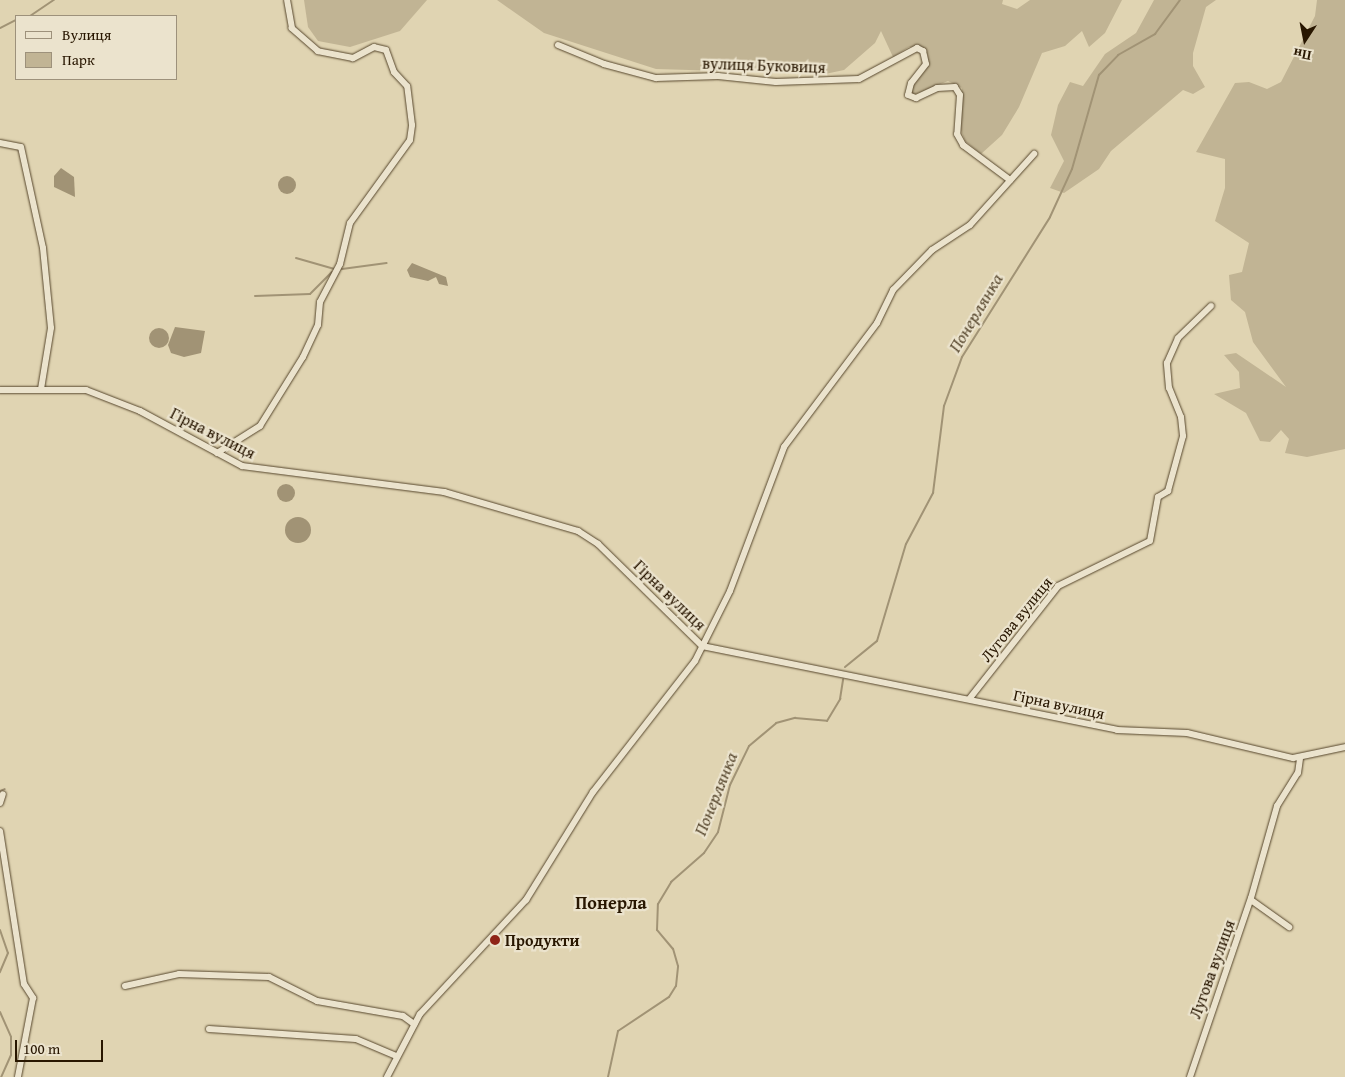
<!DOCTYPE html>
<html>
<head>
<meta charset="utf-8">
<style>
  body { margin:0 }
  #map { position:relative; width:1345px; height:1077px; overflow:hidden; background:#e0d4b2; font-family:"Gentium Book Plus",serif }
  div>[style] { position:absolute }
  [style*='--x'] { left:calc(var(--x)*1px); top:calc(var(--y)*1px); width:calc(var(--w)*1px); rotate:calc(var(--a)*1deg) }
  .green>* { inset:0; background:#c1b494 }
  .water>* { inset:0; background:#a19375 }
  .round { border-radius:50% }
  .stream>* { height:2px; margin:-1px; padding:0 1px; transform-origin:1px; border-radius:1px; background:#a19375 }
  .roads { filter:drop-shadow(0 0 1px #56462c) drop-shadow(0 0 1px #56462c) }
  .street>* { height:6px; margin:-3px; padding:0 3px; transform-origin:3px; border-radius:3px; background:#ebe3cd }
  .dots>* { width:14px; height:14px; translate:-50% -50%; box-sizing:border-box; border:2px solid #ebe3cd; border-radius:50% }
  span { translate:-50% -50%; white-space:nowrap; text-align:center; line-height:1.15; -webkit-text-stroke:4.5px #ebe3cd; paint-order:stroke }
  .street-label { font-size:16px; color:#281600 }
  .poi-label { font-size:16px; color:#281600; font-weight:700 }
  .left { translate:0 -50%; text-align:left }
  .water-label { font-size:18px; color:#58482f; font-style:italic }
  .neighbourhood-label { font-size:18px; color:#281600; font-weight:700 }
  .legend { position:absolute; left:15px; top:15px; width:162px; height:65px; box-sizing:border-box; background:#ebe3cd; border:1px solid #9d917b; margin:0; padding:6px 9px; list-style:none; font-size:15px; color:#281600 }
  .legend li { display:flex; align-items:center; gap:10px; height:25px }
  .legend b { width:25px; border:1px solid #9d917b }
  .north { position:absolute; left:1280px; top:15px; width:50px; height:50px; -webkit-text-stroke:4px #ebe3cd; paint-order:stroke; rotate:191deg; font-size:14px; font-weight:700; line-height:20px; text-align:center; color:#281600 }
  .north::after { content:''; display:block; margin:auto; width:18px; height:22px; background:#281600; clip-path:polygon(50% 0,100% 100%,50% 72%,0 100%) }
  .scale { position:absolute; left:15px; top:1040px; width:88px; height:22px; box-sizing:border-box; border:2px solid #281600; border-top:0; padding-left:6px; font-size:15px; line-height:18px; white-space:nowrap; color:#281600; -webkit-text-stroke:4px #ebe3cd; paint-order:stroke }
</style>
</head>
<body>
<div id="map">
  <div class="green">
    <i style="clip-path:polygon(304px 0,427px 0,400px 31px,350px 47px,318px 41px,308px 27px)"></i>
    <i style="clip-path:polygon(497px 0,1003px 0,1002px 4px,1017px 9px,1030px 0,1122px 0,1105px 33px,1089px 47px,1082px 31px,1065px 46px,1042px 53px,1019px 107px,1002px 135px,981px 154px,965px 141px,959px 125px,962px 88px,948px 81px,913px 95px,910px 90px,927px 68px,928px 55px,921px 47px,909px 47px,893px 57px,881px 31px,875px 43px,844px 70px,825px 74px,656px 69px,544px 33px)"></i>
    <i style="clip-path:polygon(1154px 0,1216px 0,1206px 7px,1193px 53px,1193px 66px,1205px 87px,1193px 94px,1183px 90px,1111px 151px,1099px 169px,1064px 193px,1050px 188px,1064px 161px,1051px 135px,1058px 105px,1070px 82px,1083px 86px,1105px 54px,1136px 33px)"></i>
    <i style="clip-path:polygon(1317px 0,1345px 0,1345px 449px,1307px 457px,1285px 453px,1289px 439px,1281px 430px,1270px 442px,1260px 441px,1246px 413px,1214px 394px,1240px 388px,1239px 372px,1224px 355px,1236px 353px,1286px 387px,1253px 342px,1245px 312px,1231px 300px,1229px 275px,1242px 272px,1249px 243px,1215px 221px,1225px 188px,1225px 159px,1196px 152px,1235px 83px,1249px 82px,1267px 89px,1281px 82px,1315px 16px)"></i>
  </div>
  <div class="water">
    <i style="clip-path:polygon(61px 168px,74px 177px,75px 197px,54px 187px,54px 176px)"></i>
    <i class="round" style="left:278px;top:176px;width:18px;height:18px"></i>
    <i style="clip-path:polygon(412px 263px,446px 277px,448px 286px,439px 284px,436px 277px,428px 281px,410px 277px,407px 270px)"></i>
    <i style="clip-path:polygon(175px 327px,205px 331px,201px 353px,184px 357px,171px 353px,168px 345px)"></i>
    <i class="round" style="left:149px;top:328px;width:20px;height:20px"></i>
    <i class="round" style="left:277px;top:484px;width:18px;height:18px"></i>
    <i class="round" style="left:285px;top:517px;width:26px;height:26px"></i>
  </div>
  <div class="stream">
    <i style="--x:30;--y:16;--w:29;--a:-34"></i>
    <i style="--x:0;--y:28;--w:18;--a:-27"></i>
    <i style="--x:296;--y:258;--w:40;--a:16"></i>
    <i style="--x:342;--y:269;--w:45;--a:-7.6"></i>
    <i style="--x:255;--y:296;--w:55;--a:-2.1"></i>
    <i style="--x:310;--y:294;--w:31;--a:-45"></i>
    <i style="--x:845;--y:667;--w:41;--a:-39.1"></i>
    <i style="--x:877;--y:641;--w:101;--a:-73.4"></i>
    <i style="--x:906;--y:544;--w:58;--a:-62.1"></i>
    <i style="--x:933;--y:493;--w:88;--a:-82.8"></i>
    <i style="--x:944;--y:406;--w:52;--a:-69.8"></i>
    <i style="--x:962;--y:357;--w:165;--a:-57.8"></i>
    <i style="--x:1050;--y:217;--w:53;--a:-65.4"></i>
    <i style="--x:1072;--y:169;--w:98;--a:-74"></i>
    <i style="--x:1099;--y:75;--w:28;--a:-46"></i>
    <i style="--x:1118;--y:55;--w:43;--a:-29.6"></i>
    <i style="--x:1155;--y:34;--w:42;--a:-53.7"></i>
    <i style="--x:0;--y:791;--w:5;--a:-22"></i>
    <i style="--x:0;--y:930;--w:24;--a:71"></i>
    <i style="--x:8;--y:953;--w:21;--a:113"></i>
    <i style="--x:0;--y:1012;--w:27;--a:66"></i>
    <i style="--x:11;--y:1037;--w:18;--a:90"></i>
    <i style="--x:11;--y:1055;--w:24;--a:114"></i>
    <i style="--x:608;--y:1077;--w:47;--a:-77.7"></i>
    <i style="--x:618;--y:1031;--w:61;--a:-33.7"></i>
    <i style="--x:669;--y:997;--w:13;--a:-58"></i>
    <i style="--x:676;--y:986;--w:20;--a:-84"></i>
    <i style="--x:678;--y:966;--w:18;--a:-106"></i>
    <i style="--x:673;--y:949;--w:25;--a:-130"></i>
    <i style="--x:657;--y:930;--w:26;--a:-88"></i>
    <i style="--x:658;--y:904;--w:26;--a:-59"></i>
    <i style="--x:671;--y:882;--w:44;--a:-41.3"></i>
    <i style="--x:704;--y:853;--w:25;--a:-56"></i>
    <i style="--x:718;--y:832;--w:49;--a:-75.7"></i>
    <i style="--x:730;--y:785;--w:43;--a:-64"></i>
    <i style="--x:749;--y:746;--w:35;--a:-40"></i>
    <i style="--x:776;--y:723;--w:20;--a:-15"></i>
    <i style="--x:795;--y:718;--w:32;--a:5"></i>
    <i style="--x:827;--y:721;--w:26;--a:-59"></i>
    <i style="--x:840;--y:699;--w:20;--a:-81"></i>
  </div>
  <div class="roads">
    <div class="street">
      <i style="--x:558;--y:45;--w:50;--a:22.4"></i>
      <i style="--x:604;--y:64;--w:54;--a:15.1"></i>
      <i style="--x:656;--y:78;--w:62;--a:-1.8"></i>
      <i style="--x:718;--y:76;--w:58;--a:5.9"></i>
      <i style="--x:776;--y:82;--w:83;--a:-2.1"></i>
      <i style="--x:859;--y:79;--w:66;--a:-28.1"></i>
      <i style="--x:917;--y:48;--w:7;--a:27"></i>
      <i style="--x:923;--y:51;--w:13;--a:77"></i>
      <i style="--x:926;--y:64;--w:24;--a:128"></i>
      <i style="--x:911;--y:83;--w:12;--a:104"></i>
      <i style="--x:908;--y:95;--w:9;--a:21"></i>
      <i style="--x:916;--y:98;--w:23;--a:-25"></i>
      <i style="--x:937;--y:88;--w:18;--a:-3"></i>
      <i style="--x:955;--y:87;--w:9;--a:58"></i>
      <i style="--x:960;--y:95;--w:39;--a:94"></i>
      <i style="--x:957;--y:134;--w:13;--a:61"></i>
      <i style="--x:963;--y:145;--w:59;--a:36.7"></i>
      <i style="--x:0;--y:143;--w:21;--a:11"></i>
      <i style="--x:21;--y:147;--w:103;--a:77.7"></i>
      <i style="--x:43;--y:248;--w:80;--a:84.3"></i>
      <i style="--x:51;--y:328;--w:62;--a:99.3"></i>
      <i style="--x:0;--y:390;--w:86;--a:0"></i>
      <i style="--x:86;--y:390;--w:58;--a:21.3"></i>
      <i style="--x:140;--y:411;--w:116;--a:28.3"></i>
      <i style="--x:242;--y:466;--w:204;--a:7.3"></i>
      <i style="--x:444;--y:492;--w:140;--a:16.2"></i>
      <i style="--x:578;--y:531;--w:24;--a:33"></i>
      <i style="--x:598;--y:544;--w:146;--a:44.4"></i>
      <i style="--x:702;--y:646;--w:423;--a:11.4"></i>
      <i style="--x:1117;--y:730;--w:70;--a:2.5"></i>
      <i style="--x:1187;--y:733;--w:109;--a:13.3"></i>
      <i style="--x:1293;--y:758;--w:53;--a:-11.9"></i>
      <i style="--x:217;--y:453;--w:51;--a:-32.1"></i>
      <i style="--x:260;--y:426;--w:81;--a:-58.1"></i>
      <i style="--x:303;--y:357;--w:35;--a:-65"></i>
      <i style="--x:318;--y:325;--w:23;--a:-85"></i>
      <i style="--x:320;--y:302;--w:43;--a:-62.2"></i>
      <i style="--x:340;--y:264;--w:42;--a:-76.3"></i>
      <i style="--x:350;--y:223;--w:102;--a:-54.1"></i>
      <i style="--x:410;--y:140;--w:15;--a:-82"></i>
      <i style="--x:412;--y:125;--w:39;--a:-97"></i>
      <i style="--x:407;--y:86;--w:19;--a:-133"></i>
      <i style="--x:394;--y:72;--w:23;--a:-110"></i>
      <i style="--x:386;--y:50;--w:12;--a:-166"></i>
      <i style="--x:374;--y:47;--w:24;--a:152"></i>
      <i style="--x:353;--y:58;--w:36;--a:-169"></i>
      <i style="--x:318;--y:51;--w:35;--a:-139"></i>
      <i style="--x:292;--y:28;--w:28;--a:-100"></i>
      <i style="--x:970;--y:698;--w:142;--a:-51.8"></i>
      <i style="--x:1058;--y:586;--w:102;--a:-26.1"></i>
      <i style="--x:1150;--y:541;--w:45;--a:-79.7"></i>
      <i style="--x:1158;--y:497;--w:12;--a:-31"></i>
      <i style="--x:1168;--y:491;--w:57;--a:-74.7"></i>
      <i style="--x:1183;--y:436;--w:19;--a:-96"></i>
      <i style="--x:1181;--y:417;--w:31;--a:-112"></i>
      <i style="--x:1169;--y:388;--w:25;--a:-95"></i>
      <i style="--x:1167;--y:363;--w:27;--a:-66"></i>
      <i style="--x:1178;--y:338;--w:46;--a:-44.1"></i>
      <i style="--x:0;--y:803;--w:9;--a:-72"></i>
      <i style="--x:0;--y:831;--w:155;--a:81.1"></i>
      <i style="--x:24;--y:984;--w:17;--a:57"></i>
      <i style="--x:33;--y:998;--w:80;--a:100.8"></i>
      <i style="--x:1251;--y:900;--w:47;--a:35.4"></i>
      <i style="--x:125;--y:986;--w:55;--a:-12.5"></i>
      <i style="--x:179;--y:974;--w:90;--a:1.9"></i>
      <i style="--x:269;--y:977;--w:54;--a:26.6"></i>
      <i style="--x:317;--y:1001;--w:87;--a:9.9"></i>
      <i style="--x:403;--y:1016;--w:14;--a:36"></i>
      <i style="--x:209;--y:1029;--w:147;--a:3.9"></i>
      <i style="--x:356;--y:1039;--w:43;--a:23"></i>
      <i style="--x:387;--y:1077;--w:71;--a:-62.4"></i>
      <i style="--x:420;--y:1014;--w:156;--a:-47.1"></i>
      <i style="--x:526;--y:900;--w:127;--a:-58.2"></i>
      <i style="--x:593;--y:792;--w:166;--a:-52.1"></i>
      <i style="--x:695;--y:661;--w:78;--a:-63.4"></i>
      <i style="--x:730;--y:591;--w:154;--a:-69.4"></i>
      <i style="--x:784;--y:447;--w:155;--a:-53.1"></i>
      <i style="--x:877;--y:323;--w:37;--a:-64"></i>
      <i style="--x:893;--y:290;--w:56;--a:-45.7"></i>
      <i style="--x:932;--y:250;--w:45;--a:-33.3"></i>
      <i style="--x:970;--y:225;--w:96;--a:-48"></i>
      <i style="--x:1190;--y:1077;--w:189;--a:-71.2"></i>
      <i style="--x:1251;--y:898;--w:96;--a:-74.2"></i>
      <i style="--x:1277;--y:806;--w:39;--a:-58"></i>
      <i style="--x:1298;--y:773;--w:14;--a:-82"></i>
    </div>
  </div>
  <div class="dots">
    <i style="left:495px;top:940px;background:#8f2418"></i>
  </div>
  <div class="street-label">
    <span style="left:764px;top:65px;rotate:2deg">вулиця Буковиця</span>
    <span style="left:213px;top:433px;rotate:27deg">Гірна вулиця</span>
    <span style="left:670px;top:595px;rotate:44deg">Гірна вулиця</span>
    <span style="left:1016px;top:619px;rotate:-51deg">Лугова вулиця</span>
    <span style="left:1059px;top:704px;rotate:12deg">Гірна вулиця</span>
    <span style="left:1212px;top:969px;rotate:-70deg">Лугова вулиця</span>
  </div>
  <div class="poi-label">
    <span class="left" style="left:505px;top:940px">Продукти</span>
  </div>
  <div class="water-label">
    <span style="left:976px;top:313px;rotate:-59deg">Понерлянка</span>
    <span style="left:716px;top:794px;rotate:-68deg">Понерлянка</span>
  </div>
  <div class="neighbourhood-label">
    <span style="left:611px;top:903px">Понерла</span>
  </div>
  <ul class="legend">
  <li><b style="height:6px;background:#ebe3cd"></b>Вулиця</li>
  <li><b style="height:14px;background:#c1b494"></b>Парк</li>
  </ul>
  <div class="north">Пн</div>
  <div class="scale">100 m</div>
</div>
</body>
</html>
